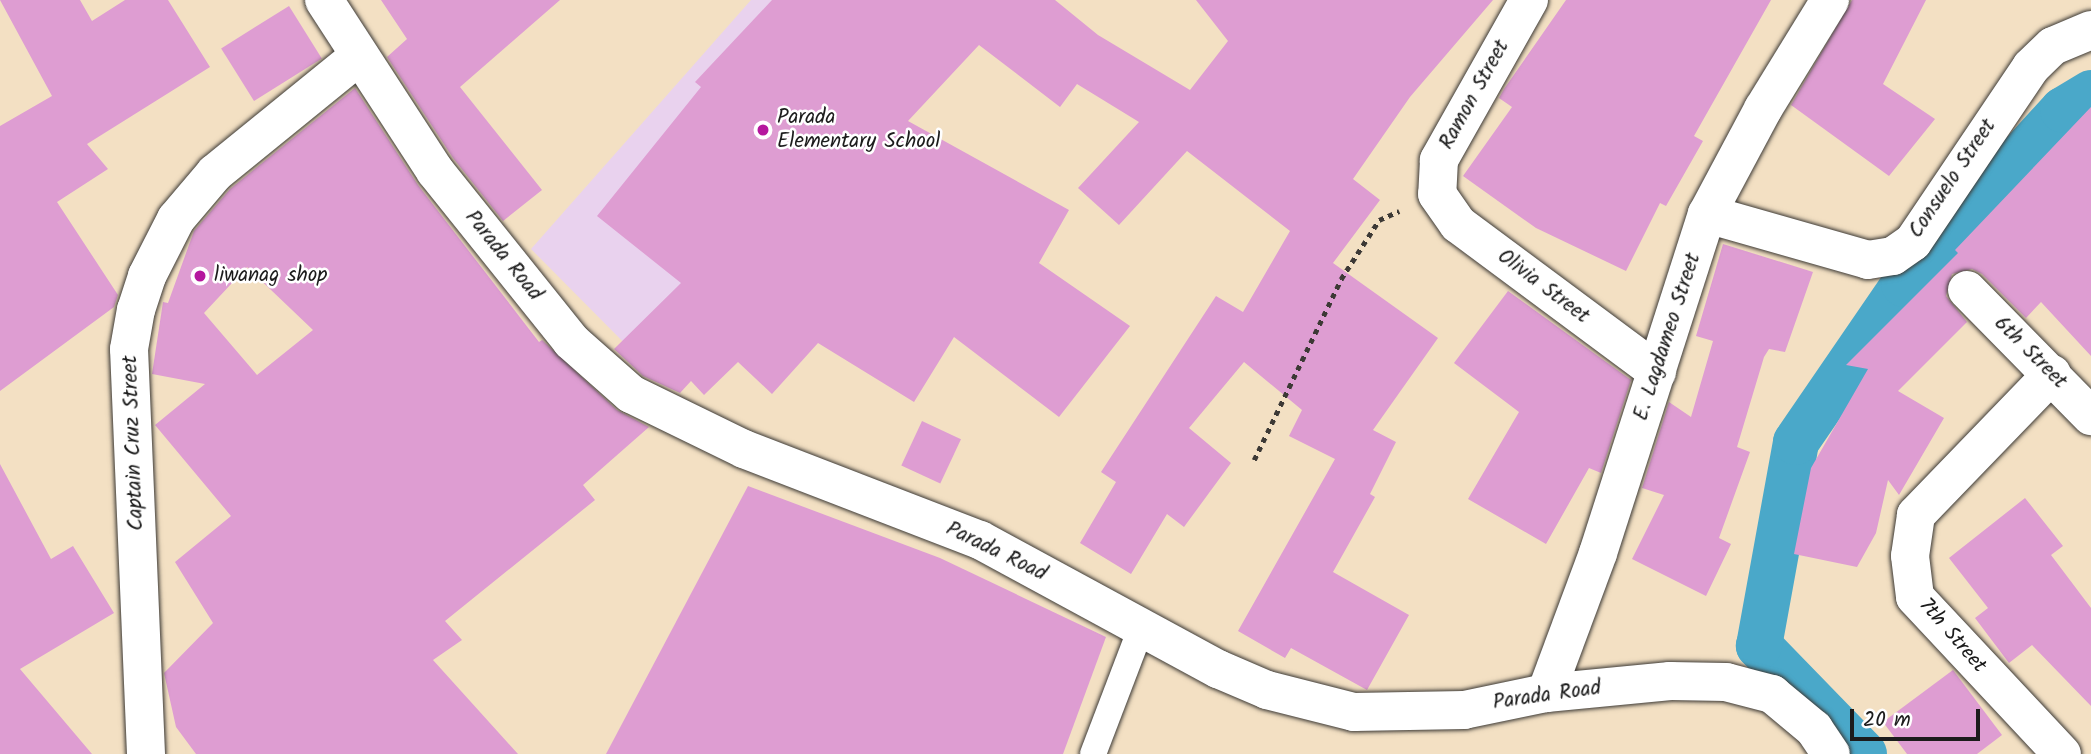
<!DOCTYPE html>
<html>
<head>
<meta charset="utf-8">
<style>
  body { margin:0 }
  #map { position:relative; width:2091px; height:754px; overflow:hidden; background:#f3e0c3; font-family:Kalam,sans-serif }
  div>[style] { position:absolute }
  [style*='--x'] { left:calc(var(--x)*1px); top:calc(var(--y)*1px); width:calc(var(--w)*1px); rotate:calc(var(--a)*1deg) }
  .built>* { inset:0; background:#e9d2ee }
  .canal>* { height:46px; margin:-23px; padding:0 23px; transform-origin:23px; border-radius:23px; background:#4aa8c9 }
  .building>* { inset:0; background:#de9dd2; transform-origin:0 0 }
  .path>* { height:4.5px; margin-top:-2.25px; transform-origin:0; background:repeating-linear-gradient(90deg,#3c3935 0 5px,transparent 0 10px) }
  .roads { filter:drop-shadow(0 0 2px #3c3935) drop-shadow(0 0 2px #3c3935) }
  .lane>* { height:26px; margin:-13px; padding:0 13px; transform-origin:13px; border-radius:13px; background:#fff }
  .street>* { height:38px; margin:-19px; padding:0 19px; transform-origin:19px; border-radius:19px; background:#fff }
  .secondary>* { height:38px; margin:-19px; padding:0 19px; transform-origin:19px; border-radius:19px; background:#fff }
  .dots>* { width:19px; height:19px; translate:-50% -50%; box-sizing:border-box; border:4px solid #fff; border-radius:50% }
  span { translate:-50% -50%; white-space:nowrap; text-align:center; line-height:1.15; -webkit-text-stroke:5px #fff; paint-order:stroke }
  .street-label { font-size:21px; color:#1c1c1c }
  .poi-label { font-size:21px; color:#1c1c1c }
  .left { translate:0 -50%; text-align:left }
  .scale { position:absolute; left:1850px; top:709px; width:130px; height:32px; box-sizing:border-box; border:4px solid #1c1c1c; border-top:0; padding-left:9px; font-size:21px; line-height:24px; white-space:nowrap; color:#1c1c1c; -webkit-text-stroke:5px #fff; paint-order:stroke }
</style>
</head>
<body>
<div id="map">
  <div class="built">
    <i style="clip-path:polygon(751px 0,993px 0,655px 374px,531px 249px)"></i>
  </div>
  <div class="canal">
    <i style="--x:1864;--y:754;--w:151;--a:-134.2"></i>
    <i style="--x:1759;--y:646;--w:207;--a:-79.7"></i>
    <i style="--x:1796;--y:442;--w:191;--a:-55.6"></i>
    <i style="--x:1904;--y:284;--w:236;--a:-47.6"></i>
    <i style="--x:2063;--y:110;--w:33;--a:-31"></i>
  </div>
  <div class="building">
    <i style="clip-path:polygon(0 0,80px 0,92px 21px,125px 0,168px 0,210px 67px,87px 144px,108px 169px,57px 202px,118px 295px,114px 307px,0 391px,0 126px,52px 96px)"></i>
    <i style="clip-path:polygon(381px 0,560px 0,460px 87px,542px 190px,503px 221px,453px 158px,387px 57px,407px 39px)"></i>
    <i style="clip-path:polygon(772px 0,1055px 0,1098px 35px,1190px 90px,1228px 41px,1196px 0,1493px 0,1410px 97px,1353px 179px,1380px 200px,1333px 263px,1438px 338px,1373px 430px,1396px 442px,1370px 494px,1375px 497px,1333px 572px,1409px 615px,1367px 690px,1291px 648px,1285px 658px,1238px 631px,1335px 459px,1289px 436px,1302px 410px,1244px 362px,1189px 428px,1231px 463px,1184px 527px,1167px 514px,1131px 574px,1080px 543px,1116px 482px,1101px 472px,1216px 296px,1243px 312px,1290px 231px,1187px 151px,1119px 225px,1078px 188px,1139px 122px,1077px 84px,1060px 107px,979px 45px,908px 121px,1069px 210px,1039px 263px,1130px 326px,1059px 417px,954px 337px,914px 402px,818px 343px,772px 394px,738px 362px,704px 395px,691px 381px,680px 393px,643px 376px,614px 349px,681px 283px,597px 216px,701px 87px,695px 82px)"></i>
    <i style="clip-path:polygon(1566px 0,1771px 0,1694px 136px,1703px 141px,1666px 206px,1660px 203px,1626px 271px,1536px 228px,1463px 176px,1512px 107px,1499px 98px,1504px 89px)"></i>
    <i style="clip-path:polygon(1852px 0,1926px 0,1883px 84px,1935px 119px,1889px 176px,1791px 105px)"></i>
    <i style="left:289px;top:6px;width:62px;height:80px;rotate:58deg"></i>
    <i style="clip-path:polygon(evenodd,355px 88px,418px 185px,539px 342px,542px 340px,617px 410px,649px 427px,583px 485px,595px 500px,445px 621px,462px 640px,433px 660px,518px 754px,196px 754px,176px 727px,164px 673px,213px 623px,175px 562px,231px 516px,155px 425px,205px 384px,152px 374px,163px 302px,168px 303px,194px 231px,230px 189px,355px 88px,247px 267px,313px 330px,257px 375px,204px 313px,247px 267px)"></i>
    <i style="clip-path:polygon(2091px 107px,2091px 356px,2041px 302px,2026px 318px,1982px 274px,1972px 269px,1952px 274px,1946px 296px,1967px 322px,1898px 391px,1944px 418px,1899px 495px,1888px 480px,1876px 533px,1857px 567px,1794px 554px,1811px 468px,1868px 369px,1846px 365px,1958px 253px,1955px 250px)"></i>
    <i style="clip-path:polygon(1723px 244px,1813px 272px,1785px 352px,1769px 349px,1764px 357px,1737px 447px,1750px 452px,1719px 538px,1731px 544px,1706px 596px,1632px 559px,1664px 495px,1642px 488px,1669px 402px,1691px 417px,1713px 341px,1696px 336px)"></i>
    <i style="clip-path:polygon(1508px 291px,1631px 380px,1601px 473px,1589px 468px,1546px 544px,1468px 499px,1519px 412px,1454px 363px)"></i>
    <i style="left:922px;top:421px;width:43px;height:49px;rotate:25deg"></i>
    <i style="clip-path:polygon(0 464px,51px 559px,73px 546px,114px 613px,20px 669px,92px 754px,0 754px)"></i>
    <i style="clip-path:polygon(748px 486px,940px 558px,1106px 637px,1063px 754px,606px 754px)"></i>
    <i style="clip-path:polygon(2025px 498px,2063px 546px,2051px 555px,2091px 608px,2091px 706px,2032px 645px,2009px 663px,1975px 618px,1988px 608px,1949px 558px)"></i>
    <i style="clip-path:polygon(1953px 670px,2002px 735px,1977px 754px,1907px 754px,1883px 722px)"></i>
  </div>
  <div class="path">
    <i style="--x:1254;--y:460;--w:201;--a:-64.3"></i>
    <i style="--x:1341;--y:279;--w:70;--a:-57.2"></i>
    <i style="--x:1379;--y:220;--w:22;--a:-24"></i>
  </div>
  <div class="roads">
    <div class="lane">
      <i style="--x:1093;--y:754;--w:135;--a:-69.1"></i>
    </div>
    <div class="street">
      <i style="--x:1529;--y:0;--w:184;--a:119.4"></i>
      <i style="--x:1439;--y:160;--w:34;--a:93"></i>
      <i style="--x:1437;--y:194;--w:37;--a:55"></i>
      <i style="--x:1458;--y:224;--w:248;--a:36.6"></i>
      <i style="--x:1707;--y:214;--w:167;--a:15.9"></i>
      <i style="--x:1868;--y:260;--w:25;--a:-9"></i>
      <i style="--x:1893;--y:256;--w:24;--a:-35"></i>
      <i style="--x:1913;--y:242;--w:211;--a:-56"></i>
      <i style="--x:2031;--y:67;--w:30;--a:-44"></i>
      <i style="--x:2053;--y:46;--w:41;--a:-22.8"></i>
      <i style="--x:1967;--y:290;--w:177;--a:45.5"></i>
      <i style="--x:2052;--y:374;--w:196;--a:134"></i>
      <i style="--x:1916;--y:515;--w:41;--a:98.3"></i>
      <i style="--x:1910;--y:556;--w:41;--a:83"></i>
      <i style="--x:1915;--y:597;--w:215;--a:46.9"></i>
    </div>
    <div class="secondary">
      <i style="--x:324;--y:0;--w:204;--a:57"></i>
      <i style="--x:435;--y:171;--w:218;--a:51.3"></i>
      <i style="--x:571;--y:341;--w:80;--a:41.5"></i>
      <i style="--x:631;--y:394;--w:126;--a:26"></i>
      <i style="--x:744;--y:449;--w:253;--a:21.1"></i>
      <i style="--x:980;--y:540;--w:271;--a:28.5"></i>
      <i style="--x:1218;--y:669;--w:53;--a:23.2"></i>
      <i style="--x:1267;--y:690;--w:90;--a:14.2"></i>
      <i style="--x:1354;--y:712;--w:110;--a:-1"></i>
      <i style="--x:1464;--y:710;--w:84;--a:-11.7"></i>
      <i style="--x:1546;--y:693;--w:125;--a:-5.5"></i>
      <i style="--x:1670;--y:681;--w:56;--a:1"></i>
      <i style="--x:1726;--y:682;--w:48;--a:14.6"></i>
      <i style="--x:1772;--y:694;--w:55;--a:39.8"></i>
      <i style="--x:1814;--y:729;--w:30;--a:56"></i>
      <i style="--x:1546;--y:693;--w:149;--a:-69.6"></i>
      <i style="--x:1598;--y:553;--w:356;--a:-72.2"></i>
      <i style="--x:1707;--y:214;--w:119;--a:-61.9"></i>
      <i style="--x:1763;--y:109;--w:128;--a:-58.4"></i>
      <i style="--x:146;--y:754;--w:405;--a:-92.4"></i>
      <i style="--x:129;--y:349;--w:40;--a:-80"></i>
      <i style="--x:136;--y:310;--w:36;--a:-72"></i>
      <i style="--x:147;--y:276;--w:64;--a:-63"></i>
      <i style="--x:176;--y:219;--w:60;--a:-49.7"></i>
      <i style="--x:215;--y:173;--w:186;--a:-39.1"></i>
    </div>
  </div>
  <div class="dots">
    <i style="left:763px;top:130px;background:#b5179e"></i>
    <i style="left:200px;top:276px;background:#b5179e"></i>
  </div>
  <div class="street-label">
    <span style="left:1475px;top:95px;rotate:-61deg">Ramon Street</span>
    <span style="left:1953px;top:179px;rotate:-56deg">Consuelo Street</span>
    <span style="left:503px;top:256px;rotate:51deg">Parada Road</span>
    <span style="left:1543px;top:287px;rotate:37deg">Olivia Street</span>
    <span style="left:1668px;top:337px;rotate:-72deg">E. Lagdameo Street</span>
    <span style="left:2030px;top:353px;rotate:45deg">6th Street</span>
    <span style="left:134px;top:443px;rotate:-92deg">Captain Cruz Street</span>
    <span style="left:996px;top:552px;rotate:26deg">Parada Road</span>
    <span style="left:1952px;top:636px;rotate:49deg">7th Street</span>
    <span style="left:1547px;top:696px;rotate:-8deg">Parada Road</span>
  </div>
  <div class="poi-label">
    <span class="left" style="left:777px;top:130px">Parada<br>Elementary School</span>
    <span class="left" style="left:214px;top:276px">liwanag shop</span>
  </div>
  <div class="scale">20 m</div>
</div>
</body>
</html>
